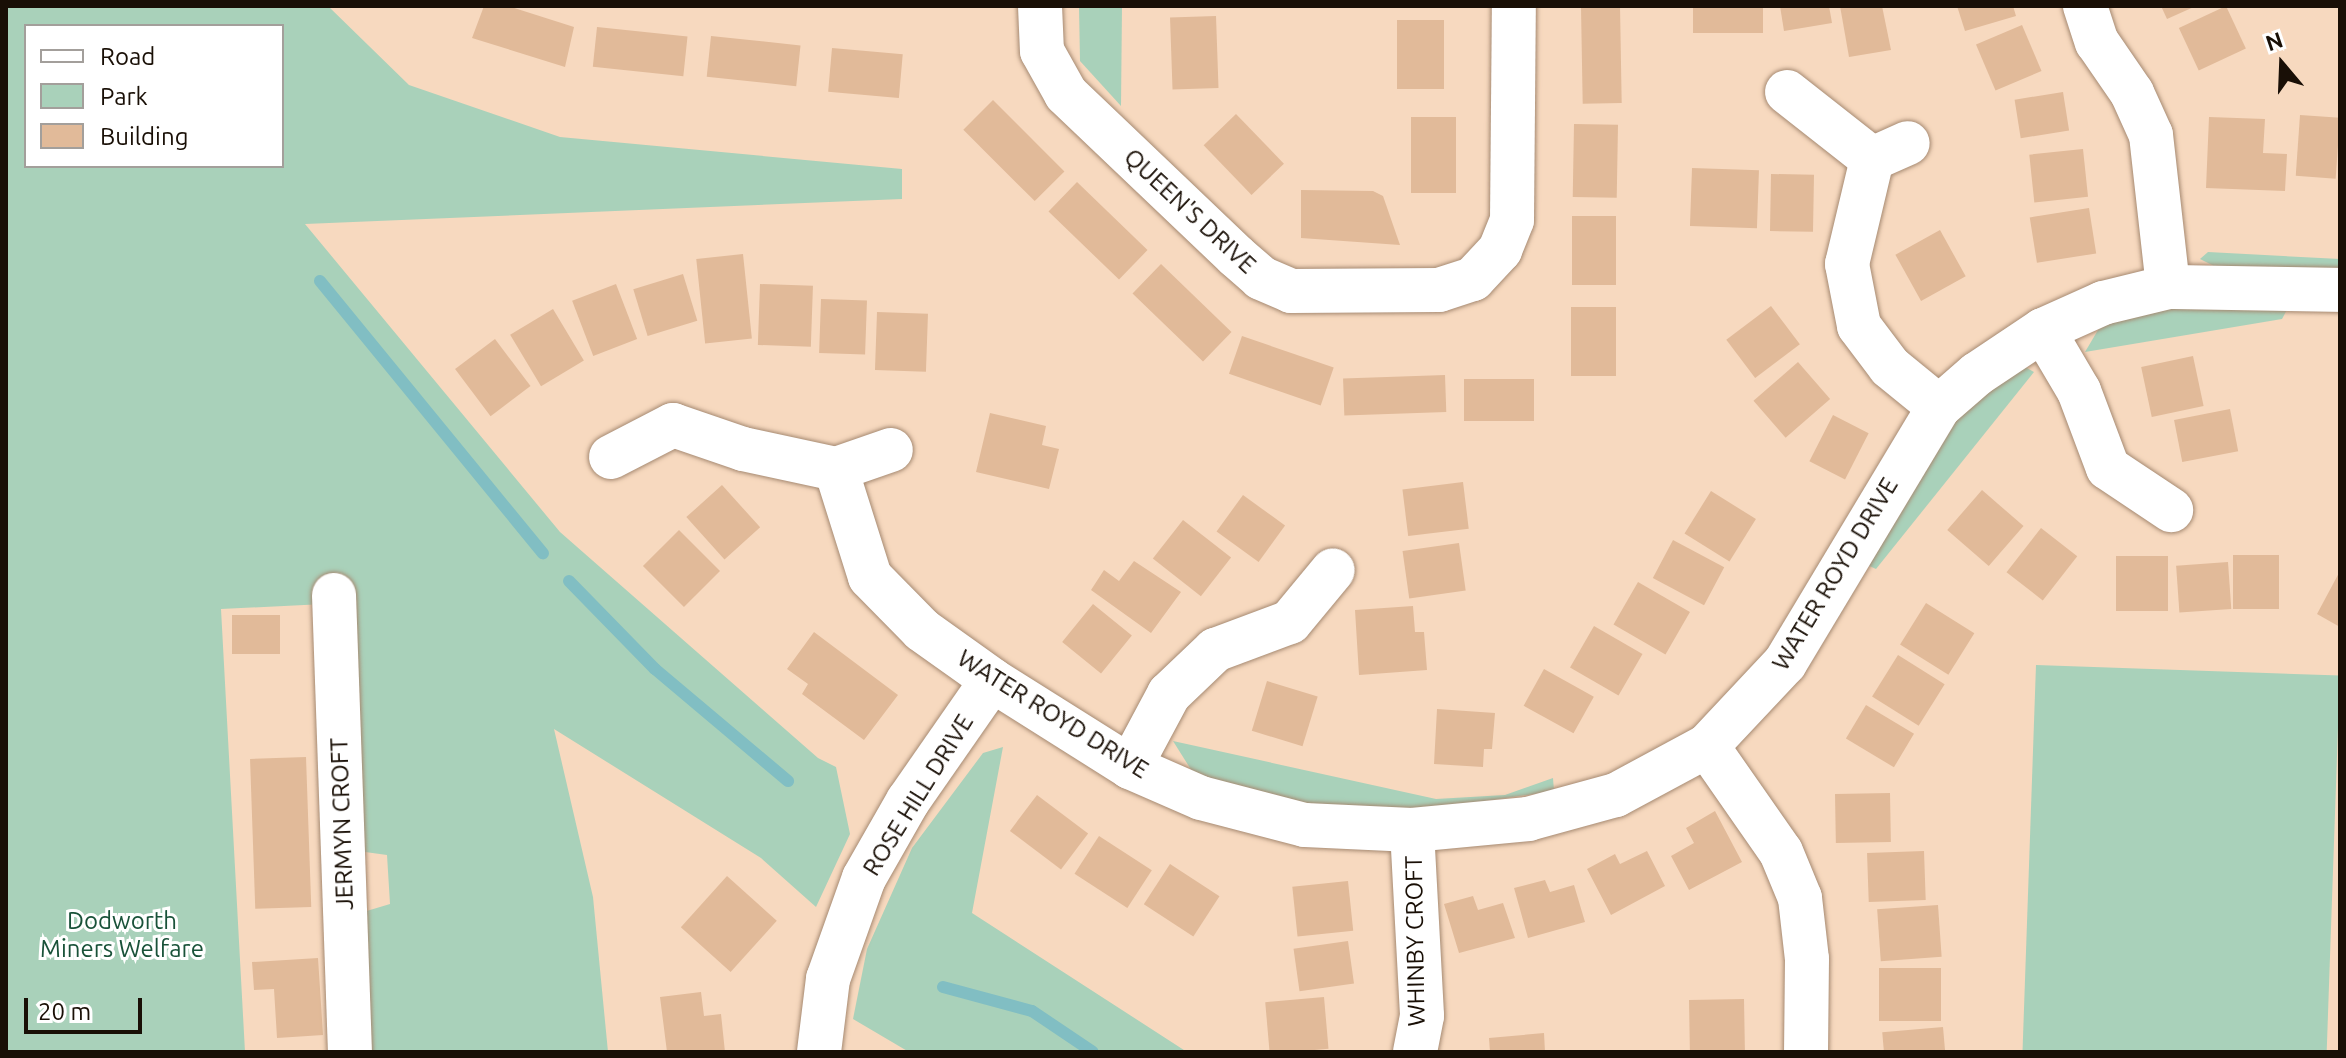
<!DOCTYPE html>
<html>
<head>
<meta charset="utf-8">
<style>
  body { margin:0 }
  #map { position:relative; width:2346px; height:1058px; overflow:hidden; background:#f7d9bf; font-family:Ubuntu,sans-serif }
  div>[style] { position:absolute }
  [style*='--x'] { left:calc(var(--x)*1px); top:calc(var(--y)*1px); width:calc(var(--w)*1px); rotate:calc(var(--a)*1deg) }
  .green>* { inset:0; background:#a9d1ba; transform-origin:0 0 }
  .stream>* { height:12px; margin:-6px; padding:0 6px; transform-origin:6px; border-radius:6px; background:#81bec3 }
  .building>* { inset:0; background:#e1ba99; transform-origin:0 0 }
  .roads { filter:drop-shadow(0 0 2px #a68a72) drop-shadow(0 0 2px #a68a72) }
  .minor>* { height:44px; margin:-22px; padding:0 22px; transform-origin:22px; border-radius:22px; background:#fff }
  span { translate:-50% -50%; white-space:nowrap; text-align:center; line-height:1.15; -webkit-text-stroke:6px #fff; paint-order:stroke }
  .street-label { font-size:24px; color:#190f06 }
  .park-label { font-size:24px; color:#195239 }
  .frame { position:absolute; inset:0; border:8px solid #190f06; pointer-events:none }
  .legend { position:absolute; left:24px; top:24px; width:260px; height:144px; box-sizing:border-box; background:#fff; border:2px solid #a39f9b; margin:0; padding:10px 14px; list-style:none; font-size:24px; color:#190f06 }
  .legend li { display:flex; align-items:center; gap:16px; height:40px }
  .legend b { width:40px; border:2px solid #a39f9b }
  .north { position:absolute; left:2242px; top:24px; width:80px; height:80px; -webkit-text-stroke:6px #fff; paint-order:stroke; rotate:341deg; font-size:22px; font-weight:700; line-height:32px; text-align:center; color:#190f06 }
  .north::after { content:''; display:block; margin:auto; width:28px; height:36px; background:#190f06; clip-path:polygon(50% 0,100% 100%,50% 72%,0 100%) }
  .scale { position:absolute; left:24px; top:998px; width:118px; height:36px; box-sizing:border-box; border:4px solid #190f06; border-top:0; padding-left:10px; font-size:24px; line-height:28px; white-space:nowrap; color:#190f06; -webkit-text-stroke:6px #fff; paint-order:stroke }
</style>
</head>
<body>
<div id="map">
  <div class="green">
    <i style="clip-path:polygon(evenodd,6px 6px,328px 6px,409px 85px,560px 137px,902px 169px,902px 199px,305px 224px,560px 532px,818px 758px,836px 767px,850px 834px,816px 907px,761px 858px,554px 729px,593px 897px,608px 1052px,367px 1052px,360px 913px,390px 904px,387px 855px,358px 851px,324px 604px,221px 609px,245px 1052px,6px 1052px,6px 6px,26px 26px,282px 26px,282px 166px,26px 166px,26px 26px)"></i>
    <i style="clip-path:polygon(1079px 6px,1122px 6px,1121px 106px,1080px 61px)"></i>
    <i style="clip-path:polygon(2208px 252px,2340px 259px,2340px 273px,2216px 267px,2200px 259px)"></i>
    <i style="clip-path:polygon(2173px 303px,2289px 306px,2282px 319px,2085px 352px,2098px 330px,2118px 316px)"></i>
    <i style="clip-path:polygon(2025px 367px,2034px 372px,1876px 569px,1865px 564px,1951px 421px,2008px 372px)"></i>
    <i style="left:2036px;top:665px;width:304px;height:387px;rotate:2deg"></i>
    <i style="clip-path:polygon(1173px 741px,1436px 799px,1505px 795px,1553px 778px,1554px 791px,1418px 811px,1360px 810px,1271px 798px,1195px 776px)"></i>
    <i style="clip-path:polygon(1003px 747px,972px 913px,1187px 1052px,909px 1052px,853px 1019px,867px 949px,912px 848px,983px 753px)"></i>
  </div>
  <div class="stream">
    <i style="--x:320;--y:281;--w:352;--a:50.7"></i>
    <i style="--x:569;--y:581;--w:123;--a:45.7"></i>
    <i style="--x:655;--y:669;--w:174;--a:40.1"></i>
    <i style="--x:943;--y:987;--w:92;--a:15.1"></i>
    <i style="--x:1032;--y:1011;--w:73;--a:33.9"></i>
  </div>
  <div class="building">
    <i style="clip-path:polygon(484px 6px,508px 6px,574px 27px,565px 67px,472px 38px)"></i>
    <i style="left:1620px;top:6px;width:97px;height:39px;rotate:89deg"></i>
    <i style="left:1693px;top:6px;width:70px;height:27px"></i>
    <i style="clip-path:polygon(1780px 6px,1829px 6px,1832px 23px,1784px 31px)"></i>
    <i style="clip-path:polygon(1840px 6px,1882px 6px,1891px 50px,1849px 57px)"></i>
    <i style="clip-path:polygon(1957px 6px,2013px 6px,2016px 16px,1965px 31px)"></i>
    <i style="clip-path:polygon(2161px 6px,2196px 6px,2167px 19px)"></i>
    <i style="left:2226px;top:6px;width:47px;height:52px;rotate:65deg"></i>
    <i style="left:1216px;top:16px;width:72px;height:46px;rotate:88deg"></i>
    <i style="left:1444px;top:20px;width:69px;height:47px;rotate:90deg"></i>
    <i style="left:2022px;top:25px;width:50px;height:50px;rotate:67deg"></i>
    <i style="left:597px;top:27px;width:91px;height:40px;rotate:6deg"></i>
    <i style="left:711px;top:36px;width:90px;height:41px;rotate:6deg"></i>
    <i style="left:832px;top:48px;width:71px;height:44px;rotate:5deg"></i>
    <i style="left:2063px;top:92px;width:39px;height:49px;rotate:81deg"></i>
    <i style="left:993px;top:100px;width:101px;height:42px;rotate:45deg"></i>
    <i style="left:1236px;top:114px;width:69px;height:45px;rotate:46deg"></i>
    <i style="left:2300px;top:115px;width:40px;height:61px;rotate:4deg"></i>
    <i style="left:1411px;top:117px;width:45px;height:76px"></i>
    <i style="clip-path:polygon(2209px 117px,2265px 119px,2263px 153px,2287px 154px,2285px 191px,2206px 188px)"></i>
    <i style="left:1574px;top:124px;width:44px;height:73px;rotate:1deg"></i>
    <i style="left:2083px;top:149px;width:48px;height:54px;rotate:84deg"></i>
    <i style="left:1692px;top:168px;width:67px;height:58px;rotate:2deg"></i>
    <i style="left:1771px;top:174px;width:43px;height:57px;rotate:1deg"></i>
    <i style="left:1077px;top:182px;width:98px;height:41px;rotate:44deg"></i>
    <i style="clip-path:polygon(1301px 190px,1373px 191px,1383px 196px,1400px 245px,1301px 238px)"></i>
    <i style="left:2089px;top:208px;width:46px;height:60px;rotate:81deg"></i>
    <i style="left:1572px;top:216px;width:44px;height:69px"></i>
    <i style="left:1940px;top:230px;width:53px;height:51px;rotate:61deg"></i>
    <i style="left:743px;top:254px;width:85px;height:47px;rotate:84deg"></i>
    <i style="left:1161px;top:264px;width:98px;height:41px;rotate:44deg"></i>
    <i style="left:683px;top:274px;width:49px;height:52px;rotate:73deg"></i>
    <i style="left:616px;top:284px;width:59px;height:47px;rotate:69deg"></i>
    <i style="left:760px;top:284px;width:53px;height:61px;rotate:2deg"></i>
    <i style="left:821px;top:299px;width:46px;height:54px;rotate:2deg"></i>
    <i style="left:1771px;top:306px;width:48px;height:56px;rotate:53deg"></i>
    <i style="left:1571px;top:307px;width:45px;height:69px"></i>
    <i style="left:553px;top:309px;width:60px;height:50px;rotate:59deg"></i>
    <i style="left:877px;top:312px;width:51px;height:58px;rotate:2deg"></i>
    <i style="left:1242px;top:336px;width:97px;height:40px;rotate:19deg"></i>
    <i style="left:495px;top:339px;width:59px;height:50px;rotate:53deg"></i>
    <i style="left:2193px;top:356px;width:51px;height:53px;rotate:78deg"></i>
    <i style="left:1798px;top:362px;width:49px;height:59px;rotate:49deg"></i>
    <i style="left:1445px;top:375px;width:37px;height:102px;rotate:88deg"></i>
    <i style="left:1464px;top:379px;width:70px;height:42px"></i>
    <i style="left:2230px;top:409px;width:43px;height:57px;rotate:79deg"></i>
    <i style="clip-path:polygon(990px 413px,1046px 426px,1042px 445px,1059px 449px,1049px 489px,976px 472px)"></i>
    <i style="left:1833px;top:415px;width:40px;height:52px;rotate:27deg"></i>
    <i style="left:1463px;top:482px;width:47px;height:61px;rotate:83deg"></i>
    <i style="left:722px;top:485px;width:57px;height:48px;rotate:48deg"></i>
    <i style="left:1982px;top:490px;width:55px;height:53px;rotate:41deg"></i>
    <i style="left:1711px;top:491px;width:53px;height:50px;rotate:32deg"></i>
    <i style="left:1243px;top:495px;width:52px;height:45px;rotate:36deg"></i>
    <i style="left:1183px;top:520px;width:61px;height:49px;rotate:38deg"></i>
    <i style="left:2041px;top:528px;width:46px;height:56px;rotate:38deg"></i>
    <i style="left:679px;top:530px;width:58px;height:51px;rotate:45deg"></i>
    <i style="left:1673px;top:540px;width:58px;height:43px;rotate:28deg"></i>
    <i style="left:1459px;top:543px;width:48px;height:57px;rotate:82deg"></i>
    <i style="left:2233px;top:555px;width:46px;height:54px"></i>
    <i style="left:2116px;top:556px;width:52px;height:55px"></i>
    <i style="clip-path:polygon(1134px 561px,1181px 592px,1151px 633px,1091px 590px,1104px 570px,1119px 581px)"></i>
    <i style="left:2228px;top:562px;width:47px;height:52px;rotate:86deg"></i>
    <i style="clip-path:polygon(2340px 571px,2340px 627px,2317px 614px)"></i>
    <i style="left:1638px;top:582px;width:60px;height:49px;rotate:30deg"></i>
    <i style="left:1926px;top:603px;width:57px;height:49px;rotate:32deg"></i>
    <i style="left:1093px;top:604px;width:50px;height:49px;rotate:39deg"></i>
    <i style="clip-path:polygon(1413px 606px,1415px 632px,1424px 632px,1427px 670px,1359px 675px,1355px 610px)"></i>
    <i style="left:232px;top:615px;width:48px;height:39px"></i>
    <i style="left:1594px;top:626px;width:56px;height:48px;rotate:30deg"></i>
    <i style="clip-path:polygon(814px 632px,898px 695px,864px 740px,802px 694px,808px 684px,787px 669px)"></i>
    <i style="left:1898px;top:655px;width:55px;height:49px;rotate:32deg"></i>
    <i style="left:1544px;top:669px;width:57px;height:42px;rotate:29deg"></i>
    <i style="left:1267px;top:681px;width:53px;height:52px;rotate:17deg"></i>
    <i style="left:1866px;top:705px;width:56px;height:39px;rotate:31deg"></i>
    <i style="clip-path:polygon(1437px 709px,1495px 713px,1492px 749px,1484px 749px,1483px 767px,1434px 764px)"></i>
    <i style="left:306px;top:757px;width:150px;height:56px;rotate:88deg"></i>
    <i style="left:1890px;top:793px;width:49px;height:55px;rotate:89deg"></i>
    <i style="left:1037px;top:795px;width:64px;height:45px;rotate:37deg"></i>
    <i style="clip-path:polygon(1715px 811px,1742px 862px,1689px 890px,1671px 856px,1694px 843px,1686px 828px)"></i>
    <i style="left:1099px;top:836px;width:63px;height:45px;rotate:33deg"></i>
    <i style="clip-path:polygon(1647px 851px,1665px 886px,1611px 915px,1587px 869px,1615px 854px,1620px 864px)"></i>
    <i style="left:1924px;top:851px;width:49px;height:57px;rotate:88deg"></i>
    <i style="left:1170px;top:864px;width:59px;height:48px;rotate:33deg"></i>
    <i style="left:727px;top:876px;width:67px;height:69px;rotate:42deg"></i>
    <i style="clip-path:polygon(1545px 880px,1550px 892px,1574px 885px,1585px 922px,1528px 938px,1514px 888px)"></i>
    <i style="left:1348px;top:881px;width:50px;height:56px;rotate:84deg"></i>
    <i style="clip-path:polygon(1473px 896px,1478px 910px,1503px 903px,1515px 938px,1459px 953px,1444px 904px)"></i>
    <i style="left:1938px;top:905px;width:52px;height:61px;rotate:86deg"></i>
    <i style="left:1348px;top:941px;width:43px;height:55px;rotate:82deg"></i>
    <i style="clip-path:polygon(318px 958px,323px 1035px,277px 1038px,274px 989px,254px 990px,252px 962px)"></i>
    <i style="left:1879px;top:968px;width:62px;height:53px"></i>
    <i style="clip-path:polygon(701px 992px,704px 1016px,721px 1014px,725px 1052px,667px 1052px,660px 997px)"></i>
    <i style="left:1324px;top:997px;width:52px;height:59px;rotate:85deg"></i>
    <i style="left:1744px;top:999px;width:52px;height:55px;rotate:89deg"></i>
    <i style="left:1943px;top:1027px;width:25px;height:61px;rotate:85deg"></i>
    <i style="clip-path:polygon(1544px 1033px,1545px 1052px,1490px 1052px,1489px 1038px)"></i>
  </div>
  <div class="roads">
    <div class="minor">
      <i style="--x:1040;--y:6;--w:45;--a:87.5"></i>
      <i style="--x:1042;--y:51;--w:49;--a:60.8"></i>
      <i style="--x:1066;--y:94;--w:235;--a:43.6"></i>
      <i style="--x:1236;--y:256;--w:33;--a:41"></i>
      <i style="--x:1261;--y:278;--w:33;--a:23"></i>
      <i style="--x:1291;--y:291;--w:148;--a:-0.4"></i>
      <i style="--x:1439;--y:290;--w:36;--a:-18"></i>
      <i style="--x:1473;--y:279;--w:40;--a:-47"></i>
      <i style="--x:1500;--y:250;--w:32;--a:-68"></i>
      <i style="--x:1512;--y:220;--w:214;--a:-89.5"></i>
      <i style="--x:2085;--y:6;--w:38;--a:72"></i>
      <i style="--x:2097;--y:42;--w:62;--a:55.5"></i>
      <i style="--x:2132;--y:93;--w:46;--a:65.7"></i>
      <i style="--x:2151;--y:135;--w:153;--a:83.6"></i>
      <i style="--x:1787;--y:92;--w:108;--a:38.2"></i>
      <i style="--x:1872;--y:159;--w:108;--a:103.4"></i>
      <i style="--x:1847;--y:264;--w:63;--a:79"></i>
      <i style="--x:1859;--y:326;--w:51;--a:52.9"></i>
      <i style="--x:1890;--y:367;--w:63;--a:39.2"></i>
      <i style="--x:1872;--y:159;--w:39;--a:-24"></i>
      <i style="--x:2043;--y:330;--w:71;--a:59.5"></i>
      <i style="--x:2079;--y:391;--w:82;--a:69.4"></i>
      <i style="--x:2108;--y:468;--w:76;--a:33.7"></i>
      <i style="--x:611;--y:457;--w:70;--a:-27.3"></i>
      <i style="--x:673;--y:425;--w:74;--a:18.9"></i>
      <i style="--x:743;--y:449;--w:95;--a:12.1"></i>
      <i style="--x:836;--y:469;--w:113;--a:72.5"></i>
      <i style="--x:870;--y:577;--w:74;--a:45.5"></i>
      <i style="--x:922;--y:630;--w:86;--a:35.5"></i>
      <i style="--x:992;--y:680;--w:163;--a:32.2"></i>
      <i style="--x:1130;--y:767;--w:77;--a:23.6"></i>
      <i style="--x:1201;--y:798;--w:107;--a:14.6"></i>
      <i style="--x:1305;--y:825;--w:107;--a:2.7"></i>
      <i style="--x:1412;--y:830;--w:117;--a:-5.4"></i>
      <i style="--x:1528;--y:819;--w:91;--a:-15.3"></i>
      <i style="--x:1616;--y:795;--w:103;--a:-28.3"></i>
      <i style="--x:1707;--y:746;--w:114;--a:-46.8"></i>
      <i style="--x:1785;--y:663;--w:299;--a:-59"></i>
      <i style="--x:1939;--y:407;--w:50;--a:-41"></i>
      <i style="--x:1977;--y:374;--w:79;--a:-33.7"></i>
      <i style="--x:2043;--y:330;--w:66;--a:-24.2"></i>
      <i style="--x:2103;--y:303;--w:67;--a:-13.8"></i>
      <i style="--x:2168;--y:287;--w:172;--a:1"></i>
      <i style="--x:836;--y:469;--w:58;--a:-19.1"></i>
      <i style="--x:334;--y:595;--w:457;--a:88"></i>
      <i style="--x:1707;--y:746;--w:129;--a:55.1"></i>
      <i style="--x:1781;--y:852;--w:50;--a:67.6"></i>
      <i style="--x:1800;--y:898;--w:61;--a:83.5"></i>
      <i style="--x:1807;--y:959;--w:93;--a:90.6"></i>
      <i style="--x:1130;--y:767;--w:83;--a:-61.9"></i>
      <i style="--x:1169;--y:694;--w:64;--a:-43.7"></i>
      <i style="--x:1215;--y:650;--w:80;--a:-20.5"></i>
      <i style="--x:1290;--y:622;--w:67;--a:-50.4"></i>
      <i style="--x:1412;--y:830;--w:186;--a:86.9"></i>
      <i style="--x:1422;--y:1016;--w:37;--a:101"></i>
      <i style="--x:819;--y:1052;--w:74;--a:-83"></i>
      <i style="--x:828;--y:979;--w:107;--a:-70.4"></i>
      <i style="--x:864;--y:878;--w:89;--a:-60.3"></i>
      <i style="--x:908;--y:801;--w:147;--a:-55.2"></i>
    </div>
  </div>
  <div class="street-label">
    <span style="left:1190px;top:211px;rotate:43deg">QUEEN'S DRIVE</span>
    <span style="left:1835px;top:574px;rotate:-59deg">WATER ROYD DRIVE</span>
    <span style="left:1053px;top:714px;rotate:32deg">WATER ROYD DRIVE</span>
    <span style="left:918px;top:795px;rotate:-58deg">ROSE HILL DRIVE</span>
    <span style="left:342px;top:824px;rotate:-92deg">JERMYN CROFT</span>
    <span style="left:1415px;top:941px;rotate:-91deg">WHINBY CROFT</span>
  </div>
  <div class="park-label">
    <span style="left:122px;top:935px">Dodworth<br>Miners Welfare</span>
  </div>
  <div class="frame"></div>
  <ul class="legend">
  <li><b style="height:10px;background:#fff"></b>Road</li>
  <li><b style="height:22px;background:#a9d1ba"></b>Park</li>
  <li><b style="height:22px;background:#e1ba99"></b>Building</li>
  </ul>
  <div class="north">N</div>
  <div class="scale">20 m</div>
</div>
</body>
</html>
